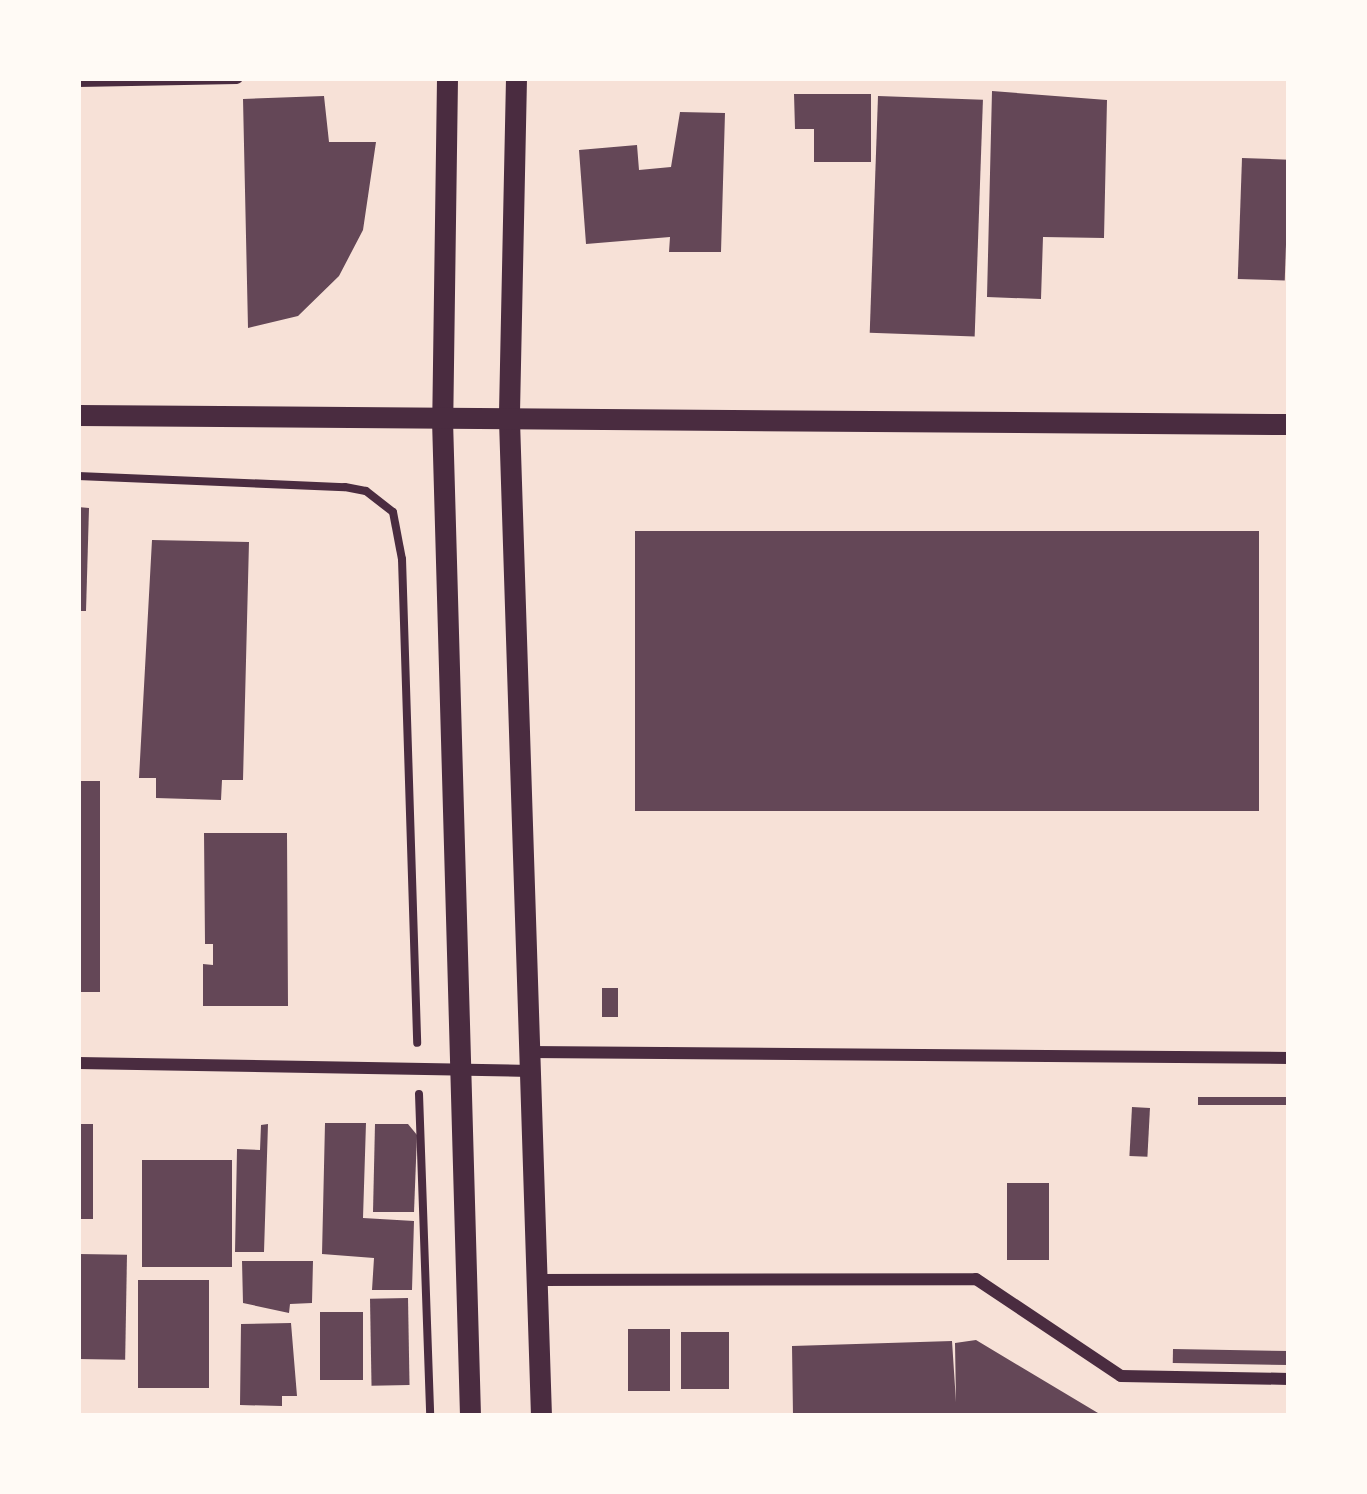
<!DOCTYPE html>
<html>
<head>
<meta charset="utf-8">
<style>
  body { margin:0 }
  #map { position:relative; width:1367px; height:1494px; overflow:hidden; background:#f7e1d7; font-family:"PT Sans",sans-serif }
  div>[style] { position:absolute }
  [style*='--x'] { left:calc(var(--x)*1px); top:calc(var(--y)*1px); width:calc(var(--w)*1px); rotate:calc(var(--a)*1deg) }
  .building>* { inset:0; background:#644757; transform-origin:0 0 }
  .path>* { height:8px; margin:-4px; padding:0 4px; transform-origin:4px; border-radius:4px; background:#4a2c40 }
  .minor>* { height:12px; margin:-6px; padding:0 6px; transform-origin:6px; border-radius:6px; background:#4a2c40 }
  .tertiary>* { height:21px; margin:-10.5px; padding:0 10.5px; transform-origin:10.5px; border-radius:10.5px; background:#4a2c40 }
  span { translate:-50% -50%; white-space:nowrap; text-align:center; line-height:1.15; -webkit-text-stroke:9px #fffaf5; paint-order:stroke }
  .frame { position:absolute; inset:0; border:81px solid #fffaf5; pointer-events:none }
</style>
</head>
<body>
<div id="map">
  <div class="building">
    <i style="clip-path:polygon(992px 91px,1107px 100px,1104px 238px,1043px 237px,1041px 299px,987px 297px)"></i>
    <i style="clip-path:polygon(794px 94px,871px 94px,871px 162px,814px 162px,814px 129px,795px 129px)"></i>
    <i style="clip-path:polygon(324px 96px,329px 142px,376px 142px,363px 230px,339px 276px,298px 316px,248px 328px,243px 99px)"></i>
    <i style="left:878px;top:96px;width:105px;height:237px;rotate:2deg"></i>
    <i style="clip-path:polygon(680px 112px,725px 113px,721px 252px,669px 252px,670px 237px,586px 244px,579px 150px,637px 145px,639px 170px,671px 167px)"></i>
    <i style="left:1242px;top:158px;width:47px;height:121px;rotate:2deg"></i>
    <i style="clip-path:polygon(78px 507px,89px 508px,86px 611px,78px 611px)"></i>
    <i style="left:635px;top:531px;width:624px;height:280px"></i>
    <i style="clip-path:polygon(152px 540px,249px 542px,243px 780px,222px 780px,221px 800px,156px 798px,156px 778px,139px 778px)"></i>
    <i style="left:78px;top:781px;width:22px;height:211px"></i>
    <i style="clip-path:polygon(204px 833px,287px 833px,288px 1006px,203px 1006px,203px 964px,213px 965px,213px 944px,205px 944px)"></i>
    <i style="left:602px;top:988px;width:16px;height:29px"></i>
    <i style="left:1198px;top:1097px;width:91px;height:8px"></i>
    <i style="left:1132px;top:1107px;width:18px;height:49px;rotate:3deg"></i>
    <i style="clip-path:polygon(325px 1123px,366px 1123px,363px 1218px,414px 1221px,412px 1290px,372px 1290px,374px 1258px,322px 1254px)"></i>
    <i style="left:78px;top:1124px;width:15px;height:95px"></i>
    <i style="clip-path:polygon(268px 1124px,264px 1252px,235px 1252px,237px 1149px,260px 1150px,261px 1125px)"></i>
    <i style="clip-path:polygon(375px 1124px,408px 1124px,417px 1135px,414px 1212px,373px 1212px)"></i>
    <i style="left:142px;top:1160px;width:90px;height:107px"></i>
    <i style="left:1007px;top:1183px;width:42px;height:77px"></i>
    <i style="left:79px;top:1254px;width:48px;height:105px;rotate:1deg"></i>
    <i style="clip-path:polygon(242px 1261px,313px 1261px,312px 1303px,290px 1304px,289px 1313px,243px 1303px)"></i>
    <i style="left:138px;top:1280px;width:71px;height:108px"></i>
    <i style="left:408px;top:1298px;width:87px;height:38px;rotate:89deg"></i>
    <i style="left:320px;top:1312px;width:43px;height:68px"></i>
    <i style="clip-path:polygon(291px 1323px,297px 1396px,282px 1396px,282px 1406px,240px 1405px,241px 1324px)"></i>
    <i style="left:628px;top:1329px;width:42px;height:62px"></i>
    <i style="left:681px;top:1332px;width:48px;height:57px"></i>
    <i style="clip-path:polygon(976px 1340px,1103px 1416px,793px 1416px,792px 1346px,952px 1341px,956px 1402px,955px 1343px)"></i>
    <i style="left:1173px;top:1349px;width:116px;height:14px;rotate:1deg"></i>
  </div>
  <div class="path">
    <i style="--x:78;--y:476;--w:267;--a:2.4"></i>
    <i style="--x:345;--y:487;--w:21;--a:11"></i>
    <i style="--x:366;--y:491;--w:34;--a:38"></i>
    <i style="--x:393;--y:512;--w:48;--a:79.2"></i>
    <i style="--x:402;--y:559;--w:484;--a:88.2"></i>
    <i style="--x:419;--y:1094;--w:322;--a:88"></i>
  </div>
  <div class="minor">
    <i style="--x:78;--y:81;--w:159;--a:-1.1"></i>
    <i style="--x:529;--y:1052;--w:760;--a:0.45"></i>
    <i style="--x:78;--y:1063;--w:452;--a:1"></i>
    <i style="--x:537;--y:1280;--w:439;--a:-0.1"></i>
    <i style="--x:976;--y:1279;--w:174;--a:33.8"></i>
    <i style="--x:1121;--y:1376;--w:168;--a:1"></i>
  </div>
  <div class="tertiary">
    <i style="--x:447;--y:78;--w:341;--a:90.8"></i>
    <i style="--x:442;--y:419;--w:997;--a:88.39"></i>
    <i style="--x:516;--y:78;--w:342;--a:91.2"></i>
    <i style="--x:509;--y:420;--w:997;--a:88.16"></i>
    <i style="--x:78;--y:415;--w:1211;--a:0.43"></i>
  </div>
  <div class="frame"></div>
</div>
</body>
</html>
